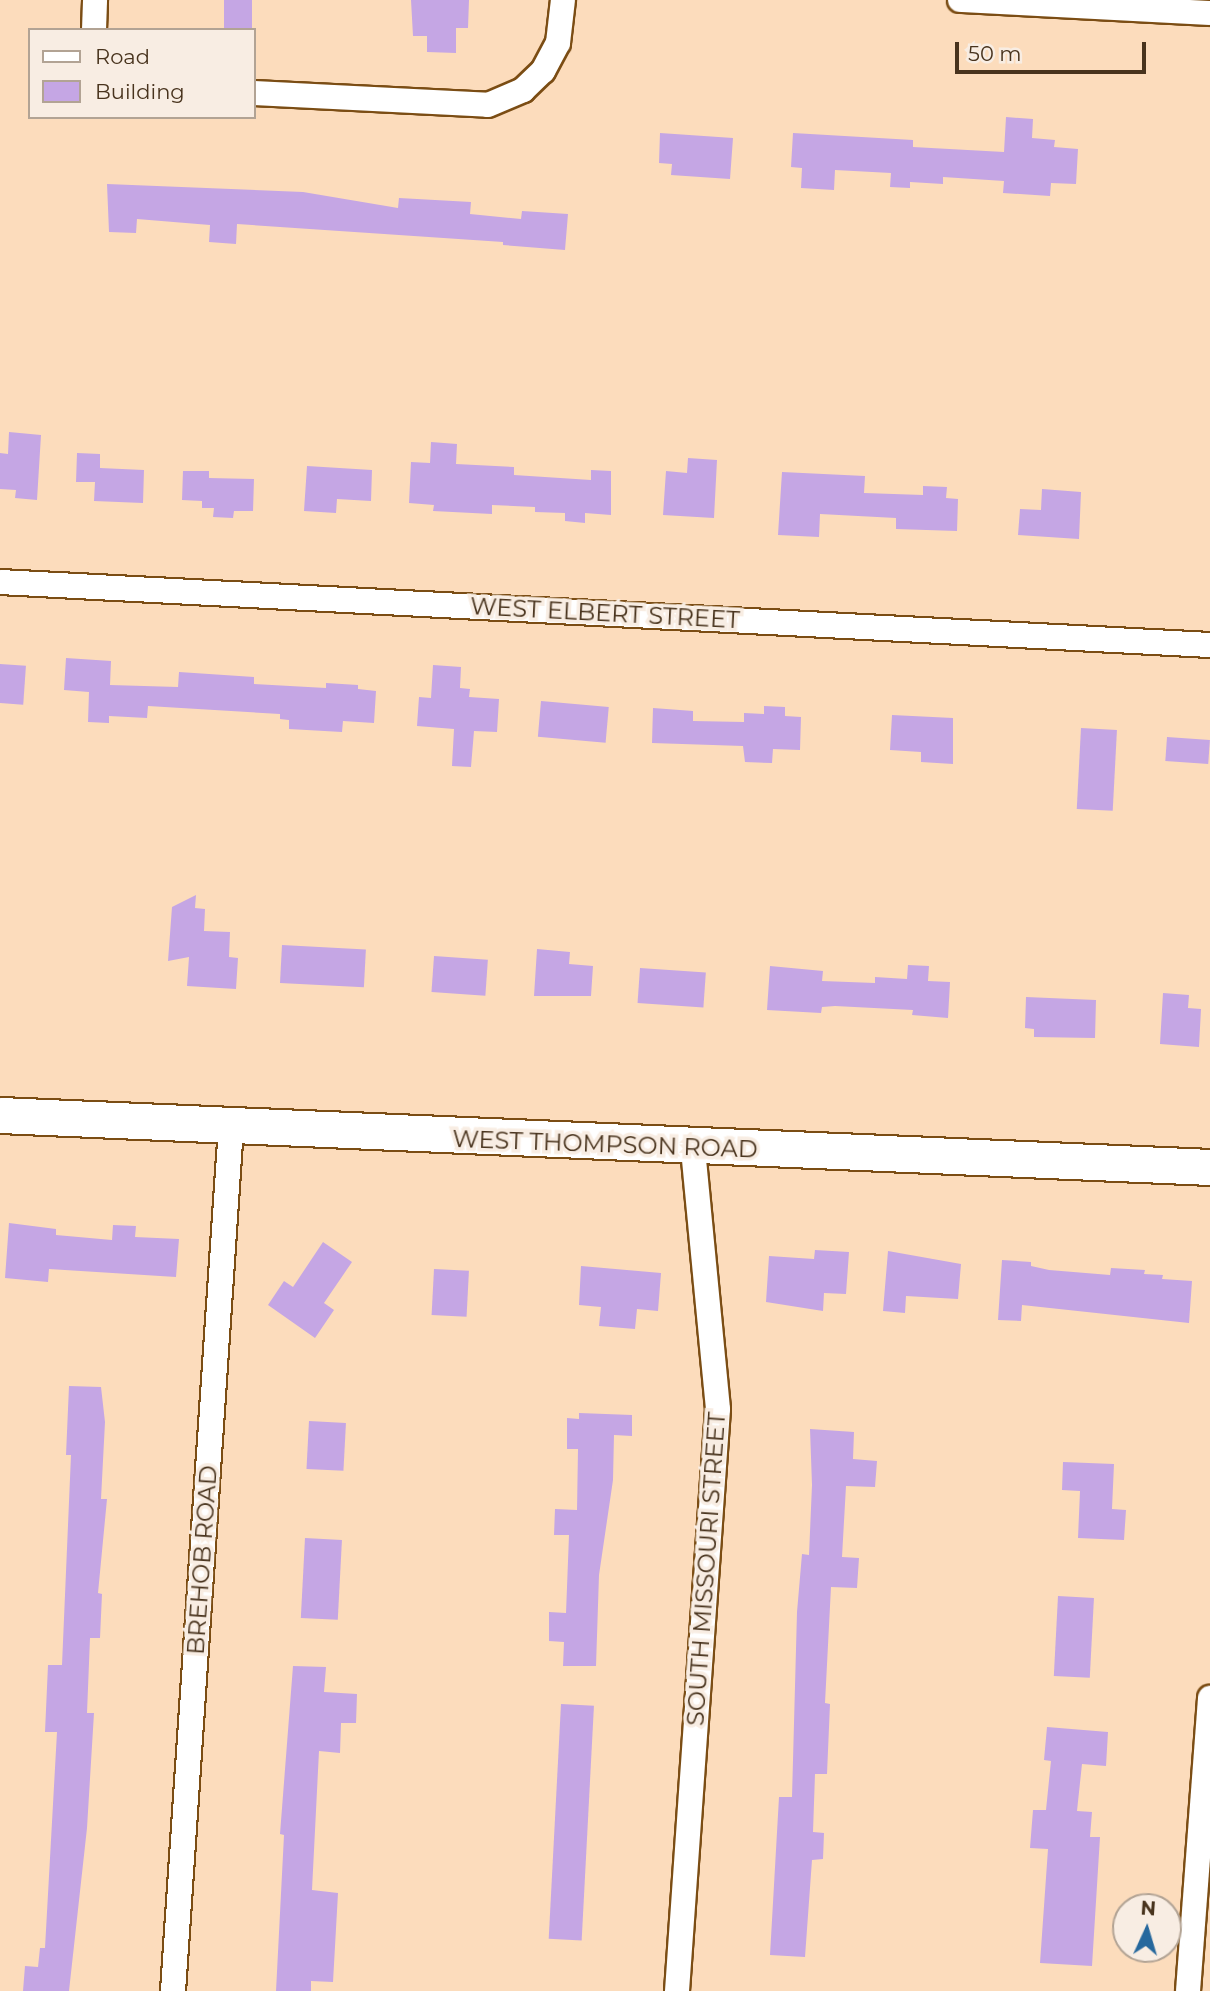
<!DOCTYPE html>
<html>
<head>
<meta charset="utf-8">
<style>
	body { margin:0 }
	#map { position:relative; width:1210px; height:1991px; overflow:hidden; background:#fcdcbc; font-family:Montserrat,sans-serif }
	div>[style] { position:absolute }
	.building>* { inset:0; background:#c5a6e4; transform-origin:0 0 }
	.roads { filter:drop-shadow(2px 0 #7b4d14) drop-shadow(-2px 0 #7b4d14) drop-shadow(0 2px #7b4d14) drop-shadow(0 -2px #7b4d14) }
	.street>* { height:24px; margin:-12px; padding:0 12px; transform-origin:12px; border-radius:12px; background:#fff }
	.secondary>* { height:35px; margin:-17.5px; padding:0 17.5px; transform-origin:17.5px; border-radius:17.5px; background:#fff }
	span { translate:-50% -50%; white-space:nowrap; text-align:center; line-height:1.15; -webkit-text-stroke:7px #f8ede3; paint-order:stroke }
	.street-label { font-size:24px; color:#48331d }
	.legend { position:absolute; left:28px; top:28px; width:228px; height:91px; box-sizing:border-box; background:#f8ede3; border:2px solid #b2a394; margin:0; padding:9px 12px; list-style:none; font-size:21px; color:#48331d }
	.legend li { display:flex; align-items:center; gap:14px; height:35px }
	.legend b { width:35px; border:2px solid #b2a394 }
	.north { position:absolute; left:1112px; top:1893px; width:70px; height:70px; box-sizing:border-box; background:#f8ede3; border:2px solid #b2a394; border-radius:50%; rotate:4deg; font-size:19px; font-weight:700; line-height:28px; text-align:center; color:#48331d }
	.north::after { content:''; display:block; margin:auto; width:24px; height:32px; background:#26689d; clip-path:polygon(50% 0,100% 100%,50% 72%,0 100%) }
	.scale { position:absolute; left:955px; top:42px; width:191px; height:32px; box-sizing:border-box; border:4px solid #48331d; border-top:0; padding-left:9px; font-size:21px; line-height:24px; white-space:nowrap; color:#48331d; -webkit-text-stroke:5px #f8ede3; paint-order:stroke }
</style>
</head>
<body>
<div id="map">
	<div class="building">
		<i style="left:224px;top:0;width:28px;height:30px"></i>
		<i style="clip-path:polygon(411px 0,469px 0,468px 28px,456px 28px,456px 53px,427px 52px,427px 36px,413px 36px)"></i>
		<i style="clip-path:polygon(1006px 117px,1033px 119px,1032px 138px,1055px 140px,1054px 147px,1078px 149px,1076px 184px,1051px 183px,1050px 196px,1003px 193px,1004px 181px,943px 177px,943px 184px,910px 182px,910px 188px,890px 187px,891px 173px,835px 170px,834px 190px,801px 188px,802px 168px,791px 167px,793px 133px,913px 140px,913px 147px,1004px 152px)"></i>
		<i style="clip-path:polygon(660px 133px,733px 138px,730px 179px,671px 175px,672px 164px,659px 163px)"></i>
		<i style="clip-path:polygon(107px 184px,303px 192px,398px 208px,399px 198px,471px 202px,470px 214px,521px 219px,522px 211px,568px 214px,565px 250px,503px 245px,503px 242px,237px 224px,236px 244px,209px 242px,210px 225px,137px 219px,136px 233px,109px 232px)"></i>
		<i style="clip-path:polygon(9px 432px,41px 435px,37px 500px,15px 498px,16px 490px,0 489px,0 453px,8px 454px)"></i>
		<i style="clip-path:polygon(431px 442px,457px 444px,456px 464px,514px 467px,514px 475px,591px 480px,591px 470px,611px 471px,611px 515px,585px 513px,585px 523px,565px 521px,565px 513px,535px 512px,535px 507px,492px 505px,492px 514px,433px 511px,434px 505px,409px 503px,411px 462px,430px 463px)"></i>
		<i style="clip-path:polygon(77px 453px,100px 454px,100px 468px,144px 470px,143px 503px,94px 501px,95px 482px,76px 482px)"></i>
		<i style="clip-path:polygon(688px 458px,717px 460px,714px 518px,663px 515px,666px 471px,687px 473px)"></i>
		<i style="clip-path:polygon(307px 466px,372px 470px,371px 501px,337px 499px,336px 513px,304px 511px)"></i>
		<i style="clip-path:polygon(183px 471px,209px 471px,209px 478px,254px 479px,253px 511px,234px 511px,233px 518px,213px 517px,214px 508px,202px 508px,202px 501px,182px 500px)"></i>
		<i style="clip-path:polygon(782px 472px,865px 476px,864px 493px,923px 495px,923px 486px,947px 487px,946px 498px,958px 499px,957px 531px,896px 529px,896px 518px,820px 514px,819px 537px,778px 535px)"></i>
		<i style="clip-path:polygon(1042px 489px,1081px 492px,1079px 539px,1018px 535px,1020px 509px,1041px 510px)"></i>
		<i style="clip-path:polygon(66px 658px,111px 661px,110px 685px,178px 687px,179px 672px,254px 677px,254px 684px,326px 688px,326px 683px,358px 685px,358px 689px,376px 691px,374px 723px,343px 721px,342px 732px,289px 729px,289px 720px,280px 719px,280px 714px,148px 706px,147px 718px,109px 716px,109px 723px,88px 722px,89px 692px,64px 690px)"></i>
		<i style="left:0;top:664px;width:26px;height:39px;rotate:4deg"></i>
		<i style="clip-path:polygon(433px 665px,461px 667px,460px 688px,470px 689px,469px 697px,499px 699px,497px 732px,474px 731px,471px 767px,452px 766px,454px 729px,417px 726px,419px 697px,431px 698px)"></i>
		<i style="left:541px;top:701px;width:68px;height:36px;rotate:5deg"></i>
		<i style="clip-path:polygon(764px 706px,785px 707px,785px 716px,801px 717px,800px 750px,773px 749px,772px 763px,745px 762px,743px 746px,652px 743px,653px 708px,693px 711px,693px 721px,744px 722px,744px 713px,764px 714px)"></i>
		<i style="clip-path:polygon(892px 715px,953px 718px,953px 764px,921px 762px,921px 752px,890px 750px)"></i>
		<i style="left:1081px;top:728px;width:36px;height:81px;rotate:3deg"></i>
		<i style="left:1167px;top:737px;width:43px;height:24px;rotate:4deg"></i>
		<i style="clip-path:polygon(196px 895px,195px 908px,205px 909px,204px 931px,230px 932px,229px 957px,238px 958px,236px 989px,187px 986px,189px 957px,168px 961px,172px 907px)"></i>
		<i style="left:282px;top:945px;width:84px;height:38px;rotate:3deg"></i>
		<i style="clip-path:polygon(537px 949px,570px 952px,569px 964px,593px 966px,591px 996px,534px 996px)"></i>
		<i style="left:434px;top:956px;width:54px;height:36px;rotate:4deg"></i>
		<i style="clip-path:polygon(908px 965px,929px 966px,928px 981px,950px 982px,948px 1018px,912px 1015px,913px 1010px,835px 1006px,822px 1007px,821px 1013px,767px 1010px,770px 966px,823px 971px,822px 981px,875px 983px,875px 977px,907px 979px)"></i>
		<i style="left:640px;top:968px;width:66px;height:35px;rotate:4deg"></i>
		<i style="clip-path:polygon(1163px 993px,1189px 995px,1188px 1008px,1201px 1009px,1199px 1047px,1160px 1044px)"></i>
		<i style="clip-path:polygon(1026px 997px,1096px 1000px,1095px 1038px,1034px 1037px,1034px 1029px,1025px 1028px)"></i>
		<i style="clip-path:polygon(9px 1223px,56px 1229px,56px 1235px,112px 1240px,113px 1225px,136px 1226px,135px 1237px,179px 1239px,176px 1277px,49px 1269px,48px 1282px,5px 1278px)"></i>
		<i style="clip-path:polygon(323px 1242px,352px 1262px,324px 1303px,334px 1310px,315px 1338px,268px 1305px,284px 1281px,293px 1287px)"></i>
		<i style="clip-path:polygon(815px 1250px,849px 1252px,846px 1294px,824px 1293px,823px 1311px,766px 1302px,769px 1256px,814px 1259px)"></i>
		<i style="clip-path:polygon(888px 1251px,961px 1264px,958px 1299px,906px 1296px,905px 1313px,883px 1311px)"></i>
		<i style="clip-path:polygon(1002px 1260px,1031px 1262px,1031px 1266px,1049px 1270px,1110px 1275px,1111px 1268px,1145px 1270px,1144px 1274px,1163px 1275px,1162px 1279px,1192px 1281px,1189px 1323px,1022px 1305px,1021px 1321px,998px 1320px)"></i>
		<i style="clip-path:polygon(581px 1266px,661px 1273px,658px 1311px,637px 1309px,635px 1329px,599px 1326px,601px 1307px,579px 1305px)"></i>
		<i style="left:434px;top:1269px;width:35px;height:46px;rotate:3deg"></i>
		<i style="clip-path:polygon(69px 1386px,101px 1387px,105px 1422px,101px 1499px,107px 1499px,98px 1593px,102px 1594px,100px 1638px,90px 1638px,87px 1713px,94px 1713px,87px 1828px,69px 1991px,23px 1991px,25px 1966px,38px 1967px,40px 1948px,45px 1948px,57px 1732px,45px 1732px,48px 1665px,62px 1665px,71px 1455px,66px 1455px)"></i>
		<i style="clip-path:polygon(579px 1413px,632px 1415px,632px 1436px,614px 1435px,613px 1480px,599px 1575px,596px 1666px,563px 1666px,564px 1642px,549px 1641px,549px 1612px,566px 1613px,569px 1535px,554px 1535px,555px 1509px,577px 1510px,578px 1449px,567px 1449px,567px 1418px,579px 1419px)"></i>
		<i style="left:309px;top:1421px;width:37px;height:48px;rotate:3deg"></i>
		<i style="clip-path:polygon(810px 1429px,854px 1432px,853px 1459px,877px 1461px,875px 1487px,846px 1486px,842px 1557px,859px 1558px,857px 1588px,831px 1587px,825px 1703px,830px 1704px,827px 1774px,815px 1774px,813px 1832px,824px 1833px,823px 1859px,812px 1860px,805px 1957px,770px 1955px,779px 1797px,792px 1797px,797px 1612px,802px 1554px,809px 1555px,812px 1485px)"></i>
		<i style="clip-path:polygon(1063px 1462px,1114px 1464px,1112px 1509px,1126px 1510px,1124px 1540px,1078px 1538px,1080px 1491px,1062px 1490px)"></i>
		<i style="left:305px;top:1538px;width:37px;height:80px;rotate:3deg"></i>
		<i style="left:1058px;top:1596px;width:36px;height:80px;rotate:3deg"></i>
		<i style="clip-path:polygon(293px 1666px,326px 1667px,324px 1692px,357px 1694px,356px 1723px,341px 1723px,340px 1753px,319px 1751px,312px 1890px,338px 1893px,333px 1982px,311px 1981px,311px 1991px,276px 1991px,284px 1835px,280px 1834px)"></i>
		<i style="left:561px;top:1704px;width:33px;height:235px;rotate:3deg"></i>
		<i style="clip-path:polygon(1047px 1727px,1108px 1732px,1106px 1766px,1082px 1764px,1077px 1811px,1092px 1812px,1090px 1837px,1100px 1837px,1092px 1966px,1040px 1963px,1048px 1849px,1030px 1848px,1033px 1810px,1046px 1810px,1051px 1761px,1044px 1760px)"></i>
	</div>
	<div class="roads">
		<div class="street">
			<i style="left:960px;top:0;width:250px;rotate:3deg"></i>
			<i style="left:94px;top:30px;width:30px;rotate:-88deg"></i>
			<i style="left:254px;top:93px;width:234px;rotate:2.9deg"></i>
			<i style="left:488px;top:105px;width:38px;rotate:-23deg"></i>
			<i style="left:523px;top:90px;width:28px;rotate:-44deg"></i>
			<i style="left:543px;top:71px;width:32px;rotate:-62deg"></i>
			<i style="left:558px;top:43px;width:43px;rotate:-83.4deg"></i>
			<i style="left:0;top:582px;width:1212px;rotate:2.98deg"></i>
			<i style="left:173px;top:1991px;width:865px;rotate:-86.16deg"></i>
			<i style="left:677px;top:1991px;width:583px;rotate:-85.97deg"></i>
			<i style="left:718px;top:1409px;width:263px;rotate:-95.5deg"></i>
			<i style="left:1188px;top:1991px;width:294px;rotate:-85.7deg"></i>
		</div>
		<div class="secondary">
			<i style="left:0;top:1115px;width:1211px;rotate:2.46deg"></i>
		</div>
	</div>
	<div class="street-label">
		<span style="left:605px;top:613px;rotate:3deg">WEST ELBERT STREET</span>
		<span style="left:605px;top:1144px;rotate:2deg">WEST THOMPSON ROAD</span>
		<span style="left:202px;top:1560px;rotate:-86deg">BREHOB ROAD</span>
		<span style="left:706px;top:1569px;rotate:-86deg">SOUTH MISSOURI STREET</span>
	</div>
	<ul class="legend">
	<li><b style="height:9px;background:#fff"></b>Road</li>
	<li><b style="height:19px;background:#c5a6e4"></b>Building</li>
	</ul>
	<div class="north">N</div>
	<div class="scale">50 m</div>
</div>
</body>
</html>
